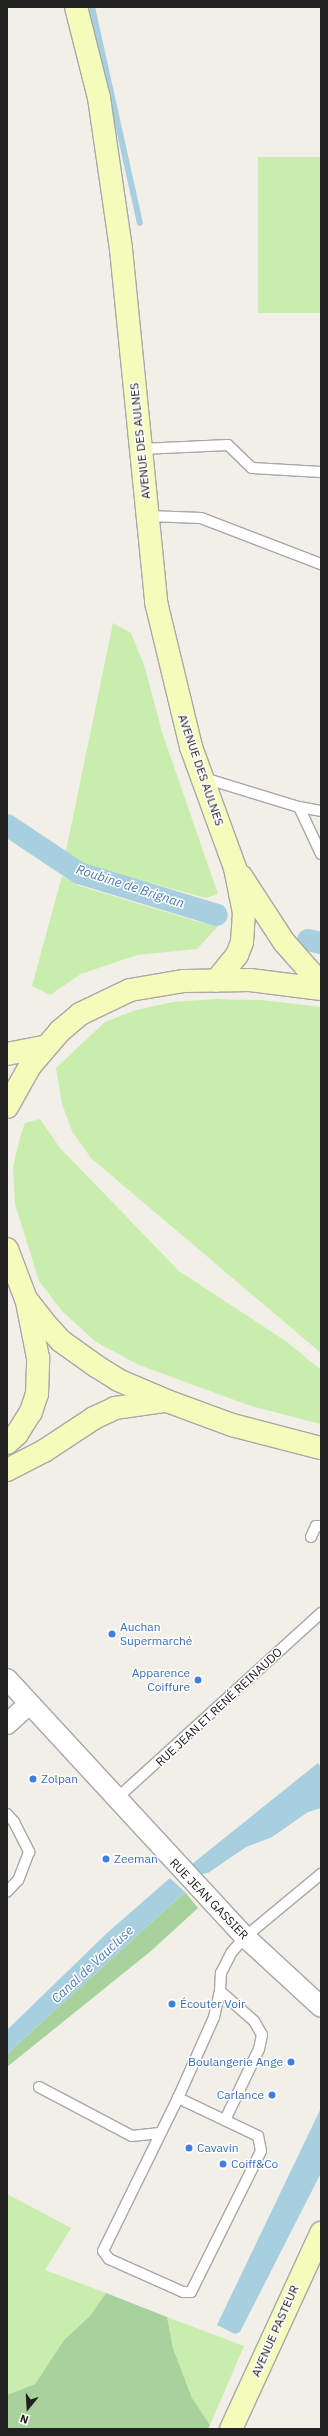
<!DOCTYPE html>
<html>
<head>
<meta charset="utf-8">
<style>
	body { margin:0 }
	#map { position:relative; width:328px; height:2436px; overflow:hidden; background:#f2efe8; font-family:"IBM Plex Sans",sans-serif }
	div>[style] { position:absolute }
	.grass>* { inset:0; background:#c8edad; transform-origin:0 0 }
	.forest>* { inset:0; background:#a8d29b }
	.water>* { inset:0; background:#a7cfe0 }
	.stream>* { height:6px; margin:-3px; padding:0 3px; transform-origin:3px; border-radius:3px; background:#a7cfe0 }
	.canal>* { height:22px; margin:-11px; padding:0 11px; transform-origin:11px; border-radius:11px; background:#a7cfe0 }
	.roads { filter:drop-shadow(1px 0 #a8a8a8) drop-shadow(-1px 0 #a8a8a8) drop-shadow(0 1px #a8a8a8) drop-shadow(0 -1px #a8a8a8) }
	.lane>* { height:10px; margin:-5px; padding:0 5px; transform-origin:5px; border-radius:5px; background:#fff }
	.street>* { height:20px; margin:-10px; padding:0 10px; transform-origin:10px; border-radius:10px; background:#fff }
	.secondary>* { height:22px; margin:-11px; padding:0 11px; transform-origin:11px; border-radius:11px; background:#f4fcbc }
	.dots>* { width:11px; height:11px; translate:-50% -50%; box-sizing:border-box; border:2px solid #fff; border-radius:50% }
	span { translate:-50% -50%; white-space:nowrap; text-align:center; line-height:1.15; -webkit-text-stroke:3px #fff; paint-order:stroke }
	.street-label { font-size:12px; color:#212121 }
	.shop-label { font-size:12px; color:#366cbe }
	.left { translate:0 -50%; text-align:left }
	.right { translate:-100% -50%; text-align:right }
	.water-label { font-size:13px; color:#4978b5; font-style:italic }
	.frame { position:absolute; inset:0; border:8px solid #212121; pointer-events:none }
	.north { position:absolute; left:8px; top:2388px; width:40px; height:40px; -webkit-text-stroke:3px #fff; paint-order:stroke; rotate:198deg; font-size:11px; font-weight:700; line-height:16px; text-align:center; color:#212121 }
	.north::after { content:''; display:block; margin:auto; width:14px; height:18px; background:#212121; clip-path:polygon(50% 0,100% 100%,50% 72%,0 100%) }
</style>
</head>
<body>
<div id="map">
	<div class="grass">
		<i style="left:258px;top:157px;width:63px;height:156px"></i>
		<i style="clip-path:polygon(113px 623px,131px 633px,145px 668px,162px 732px,218px 894px,206px 898px,81px 864px,66px 851px)"></i>
		<i style="clip-path:polygon(62px 876px,77px 885px,199px 922px,220px 924px,197px 949px,137px 955px,81px 974px,50px 995px,32px 986px)"></i>
		<i style="clip-path:polygon(217px 999px,261px 1000px,321px 1007px,321px 1353px,91px 1158px,72px 1131px,62px 1104px,56px 1068px,105px 1022px,136px 1010px,173px 1002px)"></i>
		<i style="clip-path:polygon(40px 1119px,60px 1148px,179px 1271px,287px 1342px,321px 1370px,321px 1424px,251px 1406px,139px 1365px,96px 1342px,62px 1311px,39px 1281px,15px 1204px,13px 1167px,21px 1134px,25px 1123px)"></i>
		<i style="clip-path:polygon(7px 2194px,71px 2228px,45px 2270px,106px 2293px,90px 2316px,64px 2340px,35px 2384px,7px 2395px)"></i>
		<i style="clip-path:polygon(167px 2317px,244px 2346px,210px 2425px,192px 2398px,173px 2348px)"></i>
	</div>
	<div class="forest">
		<i style="clip-path:polygon(185px 1892px,198px 1908px,151px 1951px,7px 2067px,7px 2054px)"></i>
		<i style="clip-path:polygon(106px 2293px,167px 2317px,173px 2348px,192px 2398px,210px 2425px,208px 2429px,7px 2429px,7px 2395px,35px 2384px,64px 2340px,90px 2316px)"></i>
	</div>
	<div class="water">
		<i style="clip-path:polygon(318px 1763px,321px 1767px,321px 1808px,308px 1812px,272px 1837px,246px 1847px,208px 1873px,202px 1874px,192px 1864px)"></i>
		<i style="clip-path:polygon(170px 1878px,185px 1892px,7px 2054px,7px 2030px,107px 1933px)"></i>
		<i style="clip-path:polygon(321px 2108px,321px 2173px,240px 2332px,235px 2334px,217px 2325px)"></i>
	</div>
	<div class="stream">
		<i style="left:92px;top:7px;width:221px;rotate:77.5deg"></i>
	</div>
	<div class="canal">
		<i style="left:7px;top:825px;width:87px;rotate:33.7deg"></i>
		<i style="left:79px;top:873px;width:144px;rotate:16.9deg"></i>
		<i style="left:308px;top:940px;width:13px;rotate:13deg"></i>
	</div>
	<div class="roads">
		<div class="lane">
			<i style="left:141px;top:449px;width:87px;rotate:-2.6deg"></i>
			<i style="left:228px;top:445px;width:33px;rotate:44deg"></i>
			<i style="left:252px;top:468px;width:69px;rotate:3.3deg"></i>
			<i style="left:148px;top:516px;width:53px;rotate:2.2deg"></i>
			<i style="left:201px;top:518px;width:129px;rotate:21deg"></i>
			<i style="left:204px;top:778px;width:99px;rotate:17deg"></i>
			<i style="left:299px;top:807px;width:52px;rotate:64.9deg"></i>
			<i style="left:299px;top:807px;width:22px;rotate:10deg"></i>
			<i style="left:311px;top:1537px;width:12px;rotate:-66deg"></i>
			<i style="left:316px;top:1526px;width:5px"></i>
			<i style="left:116px;top:1799px;width:277px;rotate:-42.2deg"></i>
			<i style="left:7px;top:1814px;width:11px;rotate:49deg"></i>
			<i style="left:14px;top:1822px;width:34px;rotate:63deg"></i>
			<i style="left:29px;top:1852px;width:30px;rotate:111deg"></i>
			<i style="left:18px;top:1880px;width:16px;rotate:133deg"></i>
			<i style="left:220px;top:1991px;width:45px;rotate:41.4deg"></i>
			<i style="left:254px;top:2021px;width:16px;rotate:60deg"></i>
			<i style="left:262px;top:2035px;width:14px;rotate:102deg"></i>
			<i style="left:259px;top:2049px;width:79px;rotate:115.6deg"></i>
			<i style="left:39px;top:2087px;width:105px;rotate:27.8deg"></i>
			<i style="left:132px;top:2136px;width:28px;rotate:-6deg"></i>
			<i style="left:178px;top:2098px;width:170px;rotate:116.1deg"></i>
			<i style="left:103px;top:2251px;width:10px;rotate:53deg"></i>
			<i style="left:109px;top:2259px;width:81px;rotate:24deg"></i>
			<i style="left:183px;top:2292px;width:8px"></i>
			<i style="left:191px;top:2292px;width:157px;rotate:-63.6deg"></i>
			<i style="left:261px;top:2151px;width:15px;rotate:-101deg"></i>
			<i style="left:258px;top:2136px;width:89px;rotate:-154.6deg"></i>
			<i style="left:178px;top:2098px;width:89px;rotate:-66deg"></i>
			<i style="left:214px;top:2017px;width:27px;rotate:-77deg"></i>
			<i style="left:220px;top:1991px;width:18px;rotate:-87deg"></i>
			<i style="left:221px;top:1973px;width:22px;rotate:-63deg"></i>
			<i style="left:231px;top:1953px;width:21px;rotate:-49deg"></i>
			<i style="left:245px;top:1937px;width:99px;rotate:-39.7deg"></i>
		</div>
		<div class="street">
			<i style="left:7px;top:1679px;width:351px;rotate:47.3deg"></i>
			<i style="left:245px;top:1937px;width:103px;rotate:42.6deg"></i>
			<i style="left:7px;top:1724px;width:30px;rotate:-42deg"></i>
		</div>
		<div class="secondary">
			<i style="left:76px;top:7px;width:94px;rotate:75.8deg"></i>
			<i style="left:99px;top:98px;width:153px;rotate:81.7deg"></i>
			<i style="left:121px;top:249px;width:355px;rotate:84.3deg"></i>
			<i style="left:156px;top:602px;width:149px;rotate:76.4deg"></i>
			<i style="left:191px;top:747px;width:129px;rotate:70deg"></i>
			<i style="left:235px;top:868px;width:46px;rotate:78.7deg"></i>
			<i style="left:244px;top:913px;width:29px;rotate:94deg"></i>
			<i style="left:242px;top:942px;width:14px;rotate:111deg"></i>
			<i style="left:237px;top:955px;width:33px;rotate:129deg"></i>
			<i style="left:241px;top:876px;width:79px;rotate:56.9deg"></i>
			<i style="left:284px;top:942px;width:56px;rotate:48.6deg"></i>
			<i style="left:7px;top:1054px;width:38px;rotate:-11deg"></i>
			<i style="left:7px;top:1107px;width:47px;rotate:-60.7deg"></i>
			<i style="left:30px;top:1066px;width:46px;rotate:-49.4deg"></i>
			<i style="left:60px;top:1031px;width:26px;rotate:-40deg"></i>
			<i style="left:80px;top:1014px;width:55px;rotate:-25.6deg"></i>
			<i style="left:130px;top:990px;width:55px;rotate:-9.5deg"></i>
			<i style="left:184px;top:981px;width:66px;rotate:-0.9deg"></i>
			<i style="left:250px;top:980px;width:72px;rotate:7.2deg"></i>
			<i style="left:7px;top:1249px;width:53px;rotate:69.2deg"></i>
			<i style="left:26px;top:1299px;width:28px;rotate:52deg"></i>
			<i style="left:43px;top:1321px;width:27px;rotate:48deg"></i>
			<i style="left:61px;top:1341px;width:43px;rotate:35.5deg"></i>
			<i style="left:96px;top:1366px;width:26px;rotate:32deg"></i>
			<i style="left:118px;top:1380px;width:53px;rotate:23.2deg"></i>
			<i style="left:167px;top:1401px;width:69px;rotate:20.3deg"></i>
			<i style="left:232px;top:1425px;width:92px;rotate:14.5deg"></i>
			<i style="left:7px;top:1443px;width:13px;rotate:-42deg"></i>
			<i style="left:17px;top:1434px;width:26px;rotate:-58deg"></i>
			<i style="left:31px;top:1412px;width:19px;rotate:-72deg"></i>
			<i style="left:37px;top:1394px;width:36px;rotate:-88deg"></i>
			<i style="left:38px;top:1358px;width:57px;rotate:-101.1deg"></i>
			<i style="left:7px;top:1470px;width:42px;rotate:-27.2deg"></i>
			<i style="left:44px;top:1451px;width:60px;rotate:-33.4deg"></i>
			<i style="left:94px;top:1418px;width:23px;rotate:-25deg"></i>
			<i style="left:115px;top:1408px;width:49px;rotate:-8.1deg"></i>
			<i style="left:231px;top:2429px;width:216px;rotate:-65.3deg"></i>
		</div>
	</div>
	<div class="dots">
		<i style="left:112px;top:1634px;background:#3f7fe0"></i>
		<i style="left:198px;top:1680px;background:#3f7fe0"></i>
		<i style="left:33px;top:1779px;background:#3f7fe0"></i>
		<i style="left:106px;top:1859px;background:#3f7fe0"></i>
		<i style="left:172px;top:2004px;background:#3f7fe0"></i>
		<i style="left:291px;top:2062px;background:#3f7fe0"></i>
		<i style="left:272px;top:2095px;background:#3f7fe0"></i>
		<i style="left:189px;top:2148px;background:#3f7fe0"></i>
		<i style="left:223px;top:2164px;background:#3f7fe0"></i>
	</div>
	<div class="street-label">
		<span style="left:140px;top:441px;rotate:-96deg">AVENUE DES AULNES</span>
		<span style="left:201px;top:770px;rotate:71deg">AVENUE DES AULNES</span>
		<span style="left:219px;top:1707px;rotate:-43deg">RUE JEAN ET RENÉ REINAUDO</span>
		<span style="left:209px;top:1899px;rotate:46deg">RUE JEAN GASSIER</span>
		<span style="left:275px;top:2331px;rotate:-66deg">AVENUE PASTEUR</span>
	</div>
	<div class="shop-label">
		<span class="left" style="left:120px;top:1634px">Auchan<br>Supermarché</span>
		<span class="right" style="left:190px;top:1680px">Apparence<br>Coiffure</span>
		<span class="left" style="left:41px;top:1779px">Zolpan</span>
		<span class="left" style="left:114px;top:1859px">Zeeman</span>
		<span class="left" style="left:180px;top:2004px">Écouter Voir</span>
		<span class="right" style="left:283px;top:2062px">Boulangerie Ange</span>
		<span class="right" style="left:264px;top:2095px">Carlance</span>
		<span class="left" style="left:197px;top:2148px">Cavavin</span>
		<span class="left" style="left:231px;top:2164px">Coiff&amp;Co</span>
	</div>
	<div class="water-label">
		<span style="left:130px;top:887px;rotate:18deg">Roubine de Brignan</span>
		<span style="left:93px;top:1965px;rotate:-43deg">Canal de Vaucluse</span>
	</div>
	<div class="frame"></div>
	<div class="north">N</div>
</div>
</body>
</html>
